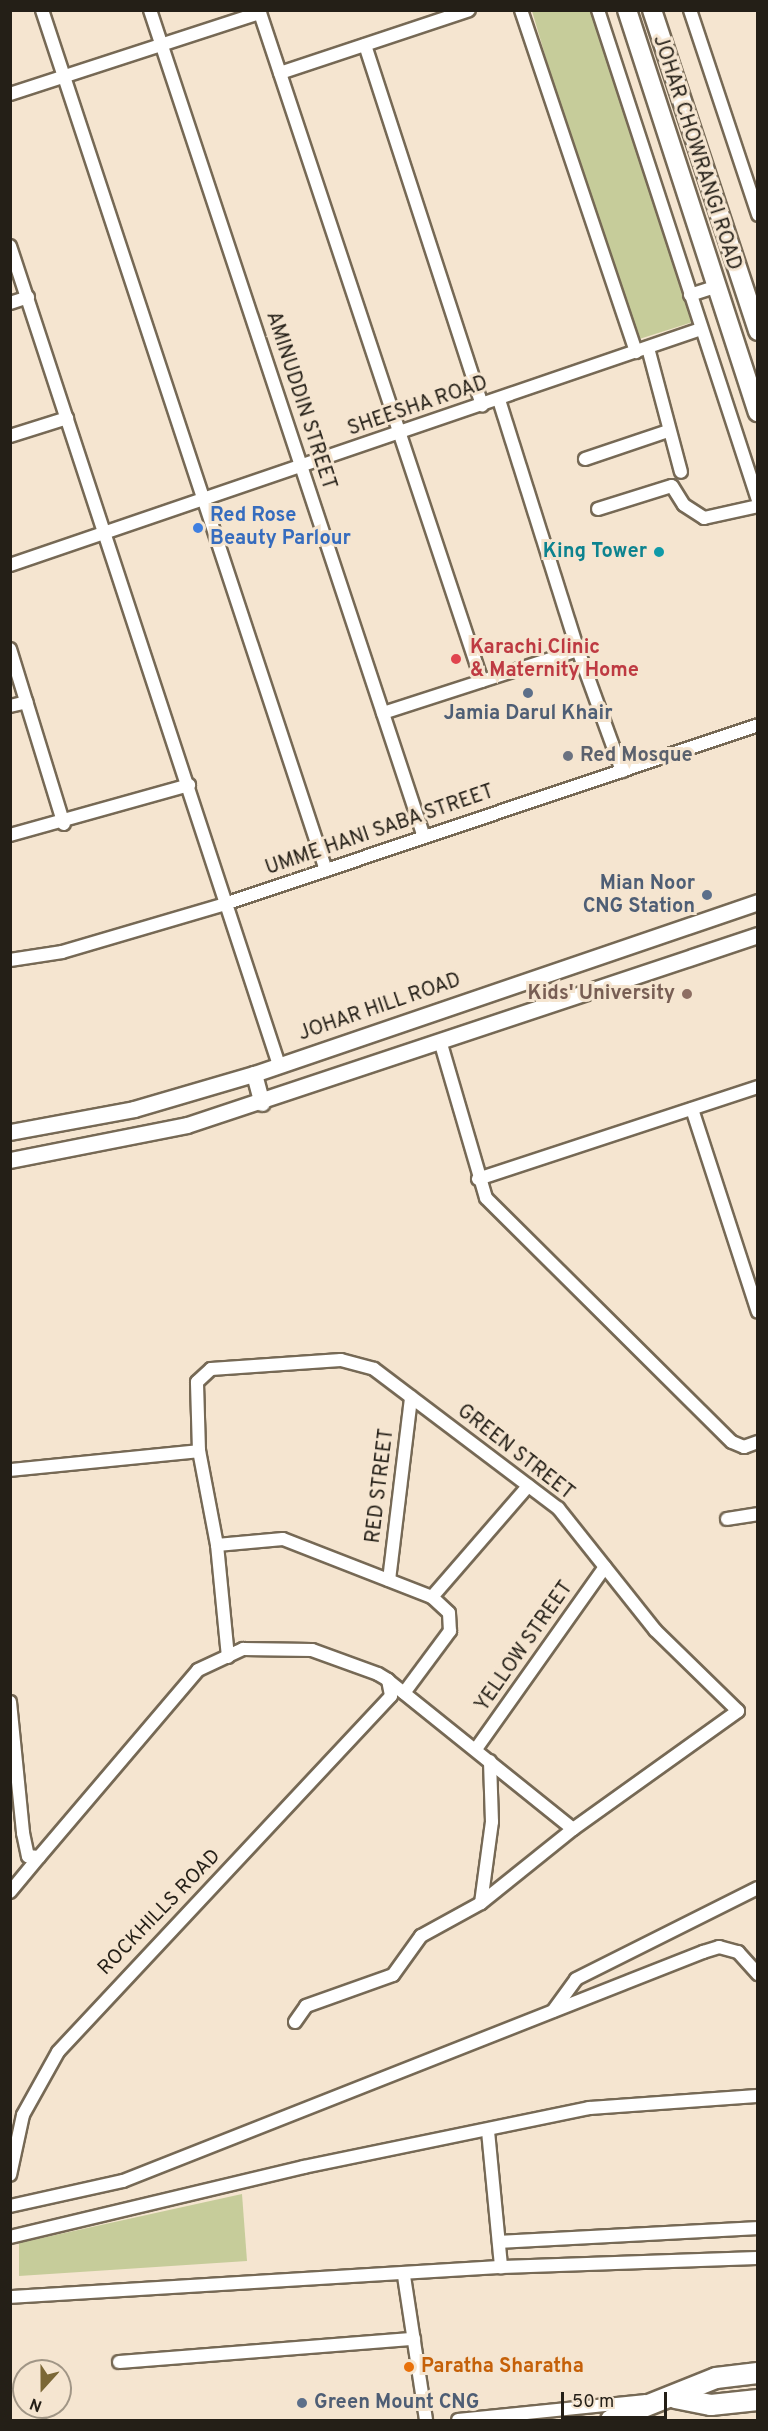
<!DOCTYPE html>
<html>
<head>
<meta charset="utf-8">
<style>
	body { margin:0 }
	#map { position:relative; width:768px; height:2431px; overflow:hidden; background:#f5e5d0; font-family:Overpass,sans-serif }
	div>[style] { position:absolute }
	.green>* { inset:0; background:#c6cc9a }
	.roads { filter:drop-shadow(2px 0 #766955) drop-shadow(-2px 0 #766955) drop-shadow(0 2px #766955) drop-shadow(0 -2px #766955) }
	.minor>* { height:12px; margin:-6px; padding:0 6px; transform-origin:6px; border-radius:6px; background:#fff }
	.tertiary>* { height:15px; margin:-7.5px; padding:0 7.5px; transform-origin:7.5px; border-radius:7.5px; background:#fff }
	.secondary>* { height:18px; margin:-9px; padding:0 9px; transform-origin:9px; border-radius:9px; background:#fff }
	.primary>* { height:20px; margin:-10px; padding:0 10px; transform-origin:10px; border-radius:10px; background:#fff }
	.dots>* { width:16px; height:16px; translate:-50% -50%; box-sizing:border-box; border:3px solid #f5e5d0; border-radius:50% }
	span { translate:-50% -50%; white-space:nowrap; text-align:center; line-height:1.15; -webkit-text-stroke:6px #f5e5d0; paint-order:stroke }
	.street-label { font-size:20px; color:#241f17 }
	.shop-label { font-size:20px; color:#366cbe; font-weight:700 }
	.left { translate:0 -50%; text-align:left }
	.culture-label { font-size:20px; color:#0d838f; font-weight:700 }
	.right { translate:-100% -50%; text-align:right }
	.health-label { font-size:20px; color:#be3a42; font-weight:700 }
	.service-label { font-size:20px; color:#4e5e75; font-weight:700 }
	.worship-label { font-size:20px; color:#5b616d; font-weight:700 }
	.education-label { font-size:20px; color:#785e54; font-weight:700 }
	.food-label { font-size:20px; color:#c56008; font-weight:700 }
	.frame { position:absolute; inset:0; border:12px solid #241f17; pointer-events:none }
	.north { position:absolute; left:12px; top:2359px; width:60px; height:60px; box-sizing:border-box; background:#f5e5d0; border:2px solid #a19686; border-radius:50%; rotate:201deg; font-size:16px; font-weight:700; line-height:24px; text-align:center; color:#241f17 }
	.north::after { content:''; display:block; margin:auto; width:21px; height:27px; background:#7b6736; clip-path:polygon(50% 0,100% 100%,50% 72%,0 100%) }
	.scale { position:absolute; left:561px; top:2392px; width:106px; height:27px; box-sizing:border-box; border:3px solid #241f17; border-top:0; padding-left:8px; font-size:18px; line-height:21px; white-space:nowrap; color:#241f17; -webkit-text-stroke:4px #f5e5d0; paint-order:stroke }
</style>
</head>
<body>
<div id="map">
	<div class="green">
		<i style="clip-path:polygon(532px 11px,595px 11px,696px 321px,630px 342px)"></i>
		<i style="clip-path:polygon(242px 2194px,247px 2261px,19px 2276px,19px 2243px)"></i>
	</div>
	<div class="roads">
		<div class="minor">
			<i style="left:42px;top:10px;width:906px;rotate:71.73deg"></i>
			<i style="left:150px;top:10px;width:871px;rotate:71.67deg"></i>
			<i style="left:259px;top:10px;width:707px;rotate:71.62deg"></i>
			<i style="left:521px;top:10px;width:361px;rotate:71.4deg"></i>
			<i style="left:598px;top:10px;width:515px;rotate:71.92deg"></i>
			<i style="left:690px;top:10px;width:216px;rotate:71.6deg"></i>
			<i style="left:365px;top:45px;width:379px;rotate:72deg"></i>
			<i style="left:280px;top:73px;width:199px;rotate:-18.4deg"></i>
			<i style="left:10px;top:94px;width:263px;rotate:-18deg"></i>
			<i style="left:10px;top:246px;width:862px;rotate:71.82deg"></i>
			<i style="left:690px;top:295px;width:26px;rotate:-18deg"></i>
			<i style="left:10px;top:303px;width:19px;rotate:-18deg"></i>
			<i style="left:648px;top:348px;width:128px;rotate:75.1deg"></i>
			<i style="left:499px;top:400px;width:262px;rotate:72.5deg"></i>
			<i style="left:10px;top:436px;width:60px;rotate:-17.5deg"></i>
			<i style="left:585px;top:459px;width:88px;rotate:-18.6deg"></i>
			<i style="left:598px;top:509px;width:77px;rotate:-17.3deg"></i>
			<i style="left:672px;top:486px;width:22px;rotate:58deg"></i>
			<i style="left:684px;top:505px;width:24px;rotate:33deg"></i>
			<i style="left:704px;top:518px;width:55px;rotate:-12.5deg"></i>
			<i style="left:10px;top:565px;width:730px;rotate:-18.86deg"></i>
			<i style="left:10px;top:649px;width:183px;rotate:72.9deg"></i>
			<i style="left:10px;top:706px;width:17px;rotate:-13deg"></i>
			<i style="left:383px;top:713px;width:205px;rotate:-17.9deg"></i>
			<i style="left:578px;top:650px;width:129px;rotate:70deg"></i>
			<i style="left:10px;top:835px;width:186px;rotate:-15.6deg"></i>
			<i style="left:10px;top:960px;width:53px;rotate:-8.7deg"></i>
			<i style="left:62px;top:952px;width:173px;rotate:-16.4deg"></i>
			<i style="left:228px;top:903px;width:559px;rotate:-18.56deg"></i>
			<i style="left:441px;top:1044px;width:160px;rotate:73.7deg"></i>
			<i style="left:486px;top:1198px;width:346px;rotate:44.8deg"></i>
			<i style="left:732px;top:1442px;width:13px;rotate:23deg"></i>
			<i style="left:744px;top:1447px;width:15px;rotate:-20deg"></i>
			<i style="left:692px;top:1109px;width:213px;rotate:72deg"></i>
			<i style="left:478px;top:1179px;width:295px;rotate:-18.2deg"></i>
			<i style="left:10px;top:1470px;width:190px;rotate:-5.7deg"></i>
			<i style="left:727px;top:1519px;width:31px;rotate:-9deg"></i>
			<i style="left:217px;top:1545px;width:66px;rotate:-5.2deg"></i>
			<i style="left:283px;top:1539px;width:160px;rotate:21.3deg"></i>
			<i style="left:432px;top:1597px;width:23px;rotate:43deg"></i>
			<i style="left:449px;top:1613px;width:18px;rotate:87deg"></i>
			<i style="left:450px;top:1631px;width:77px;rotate:126.6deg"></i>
			<i style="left:389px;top:1580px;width:184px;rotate:-83.1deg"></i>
			<i style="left:432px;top:1597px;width:147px;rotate:-49.1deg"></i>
			<i style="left:228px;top:1657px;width:113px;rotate:-95.6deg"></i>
			<i style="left:217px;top:1545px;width:96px;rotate:-100.8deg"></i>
			<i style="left:199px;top:1451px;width:69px;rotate:-91.7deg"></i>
			<i style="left:197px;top:1382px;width:19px;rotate:-43deg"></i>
			<i style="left:211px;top:1369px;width:130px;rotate:-4deg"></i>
			<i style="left:341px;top:1360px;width:34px;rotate:15deg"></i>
			<i style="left:374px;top:1369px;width:231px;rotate:37.1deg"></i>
			<i style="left:558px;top:1508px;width:156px;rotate:51.5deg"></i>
			<i style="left:655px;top:1630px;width:116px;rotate:44.3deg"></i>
			<i style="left:738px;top:1711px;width:203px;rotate:144.4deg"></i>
			<i style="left:573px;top:1829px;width:238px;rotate:-141.2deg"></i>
			<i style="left:10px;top:1702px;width:132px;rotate:84.3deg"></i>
			<i style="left:23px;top:1833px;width:24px;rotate:78deg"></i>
			<i style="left:28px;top:1856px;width:11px;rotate:5deg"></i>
			<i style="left:39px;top:1857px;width:245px;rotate:-49.6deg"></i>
			<i style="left:198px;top:1670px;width:50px;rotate:-25deg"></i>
			<i style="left:243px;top:1649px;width:69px;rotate:0.8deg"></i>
			<i style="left:312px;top:1650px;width:70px;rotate:20deg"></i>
			<i style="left:378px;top:1674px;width:12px;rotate:31deg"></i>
			<i style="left:388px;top:1680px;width:16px;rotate:79deg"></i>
			<i style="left:391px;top:1696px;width:487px;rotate:133.1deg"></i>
			<i style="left:58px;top:2052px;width:72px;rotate:119.1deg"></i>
			<i style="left:23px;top:2115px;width:61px;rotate:102.2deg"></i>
			<i style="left:476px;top:1749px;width:223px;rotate:-54.7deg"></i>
			<i style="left:10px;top:1892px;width:45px;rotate:-50.4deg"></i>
			<i style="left:481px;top:1903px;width:82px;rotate:-82.3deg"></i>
			<i style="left:492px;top:1822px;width:61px;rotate:-91.9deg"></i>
			<i style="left:553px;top:2011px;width:39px;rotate:-54deg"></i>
			<i style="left:576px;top:1979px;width:203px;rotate:-26.6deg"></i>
			<i style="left:295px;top:2022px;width:19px;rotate:-55deg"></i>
			<i style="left:306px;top:2006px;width:92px;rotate:-19.6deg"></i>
			<i style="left:393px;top:1975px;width:48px;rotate:-54.3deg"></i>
			<i style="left:421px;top:1936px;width:68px;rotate:-28.8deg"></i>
			<i style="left:481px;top:1903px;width:118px;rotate:-38.8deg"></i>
			<i style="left:488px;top:2131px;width:137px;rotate:84.5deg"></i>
			<i style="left:10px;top:2206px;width:116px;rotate:-12.5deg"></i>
			<i style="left:123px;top:2181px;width:624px;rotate:-21.55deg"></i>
			<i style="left:703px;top:1952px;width:17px;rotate:-17deg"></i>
			<i style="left:719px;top:1947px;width:20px;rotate:15deg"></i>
			<i style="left:738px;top:1952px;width:30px;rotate:48deg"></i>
			<i style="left:10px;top:2237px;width:302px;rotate:-13.4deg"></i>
			<i style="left:304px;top:2167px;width:291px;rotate:-11.7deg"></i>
			<i style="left:589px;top:2108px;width:169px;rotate:-4.1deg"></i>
			<i style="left:499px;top:2242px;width:259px;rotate:-3.1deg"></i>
			<i style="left:404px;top:2276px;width:146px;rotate:81.3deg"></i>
			<i style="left:10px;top:2297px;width:492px;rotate:-3.5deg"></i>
			<i style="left:501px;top:2267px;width:257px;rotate:-2deg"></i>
			<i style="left:119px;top:2362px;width:296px;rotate:-4.5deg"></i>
			<i style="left:458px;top:2420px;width:187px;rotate:-5.8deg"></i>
		</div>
		<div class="tertiary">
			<i style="left:254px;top:1074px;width:30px;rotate:75deg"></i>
			<i style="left:10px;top:1132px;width:126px;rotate:-10.5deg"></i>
			<i style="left:134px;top:1109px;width:125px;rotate:-16.3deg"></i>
			<i style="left:254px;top:1074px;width:533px;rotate:-18.84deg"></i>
			<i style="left:10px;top:1160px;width:180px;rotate:-11.2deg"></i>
			<i style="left:187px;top:1125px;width:602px;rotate:-18.4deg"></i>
		</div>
		<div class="secondary">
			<i style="left:627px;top:10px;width:423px;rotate:72deg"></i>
			<i style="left:652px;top:10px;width:338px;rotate:71.7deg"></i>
		</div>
		<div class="primary">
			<i style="left:675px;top:2398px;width:37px;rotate:11deg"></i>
			<i style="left:711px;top:2405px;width:47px;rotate:-6.1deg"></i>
			<i style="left:611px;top:2420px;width:113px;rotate:-21.8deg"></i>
			<i style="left:716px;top:2378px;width:42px;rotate:-6.8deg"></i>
		</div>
	</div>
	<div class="dots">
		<i style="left:198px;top:528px;background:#3f7fe0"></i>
		<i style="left:659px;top:552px;background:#0f9aa8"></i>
		<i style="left:456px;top:659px;background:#e0444e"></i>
		<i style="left:528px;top:693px;background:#5c6f8a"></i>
		<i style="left:568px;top:756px;background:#6b7280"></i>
		<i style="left:707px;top:895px;background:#5c6f8a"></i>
		<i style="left:687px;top:994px;background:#8d6e63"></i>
		<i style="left:409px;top:2367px;background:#e8710a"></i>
		<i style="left:302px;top:2403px;background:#5c6f8a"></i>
	</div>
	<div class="street-label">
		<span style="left:696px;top:153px;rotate:72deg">JOHAR CHOWRANGI ROAD</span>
		<span style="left:300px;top:401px;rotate:72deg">AMINUDDIN STREET</span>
		<span style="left:418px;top:407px;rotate:-19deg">SHEESHA ROAD</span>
		<span style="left:380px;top:831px;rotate:-19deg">UMME HANI SABA STREET</span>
		<span style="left:380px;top:1008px;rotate:-19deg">JOHAR HILL ROAD</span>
		<span style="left:515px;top:1453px;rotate:38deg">GREEN STREET</span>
		<span style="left:381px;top:1486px;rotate:-83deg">RED STREET</span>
		<span style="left:525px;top:1647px;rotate:-55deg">YELLOW STREET</span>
		<span style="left:160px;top:1913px;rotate:-46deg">ROCKHILLS ROAD</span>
	</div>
	<div class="shop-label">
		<span class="left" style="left:210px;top:528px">Red Rose<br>Beauty Parlour</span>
	</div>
	<div class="culture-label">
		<span class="right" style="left:647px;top:552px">King Tower</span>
	</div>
	<div class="health-label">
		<span class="left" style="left:470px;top:660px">Karachi Clinic<br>&amp; Maternity Home</span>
	</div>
	<div class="service-label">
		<span style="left:528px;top:714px">Jamia Darul Khair</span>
		<span class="right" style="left:695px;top:896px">Mian Noor<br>CNG Station</span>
		<span class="left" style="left:314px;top:2403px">Green Mount CNG</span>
	</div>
	<div class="worship-label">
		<span class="left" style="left:580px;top:756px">Red Mosque</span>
	</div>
	<div class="education-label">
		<span class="right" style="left:675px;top:994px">Kids' University</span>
	</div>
	<div class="food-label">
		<span class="left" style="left:421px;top:2367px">Paratha Sharatha</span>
	</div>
	<div class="frame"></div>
	<div class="north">N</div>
	<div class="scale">50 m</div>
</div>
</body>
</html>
